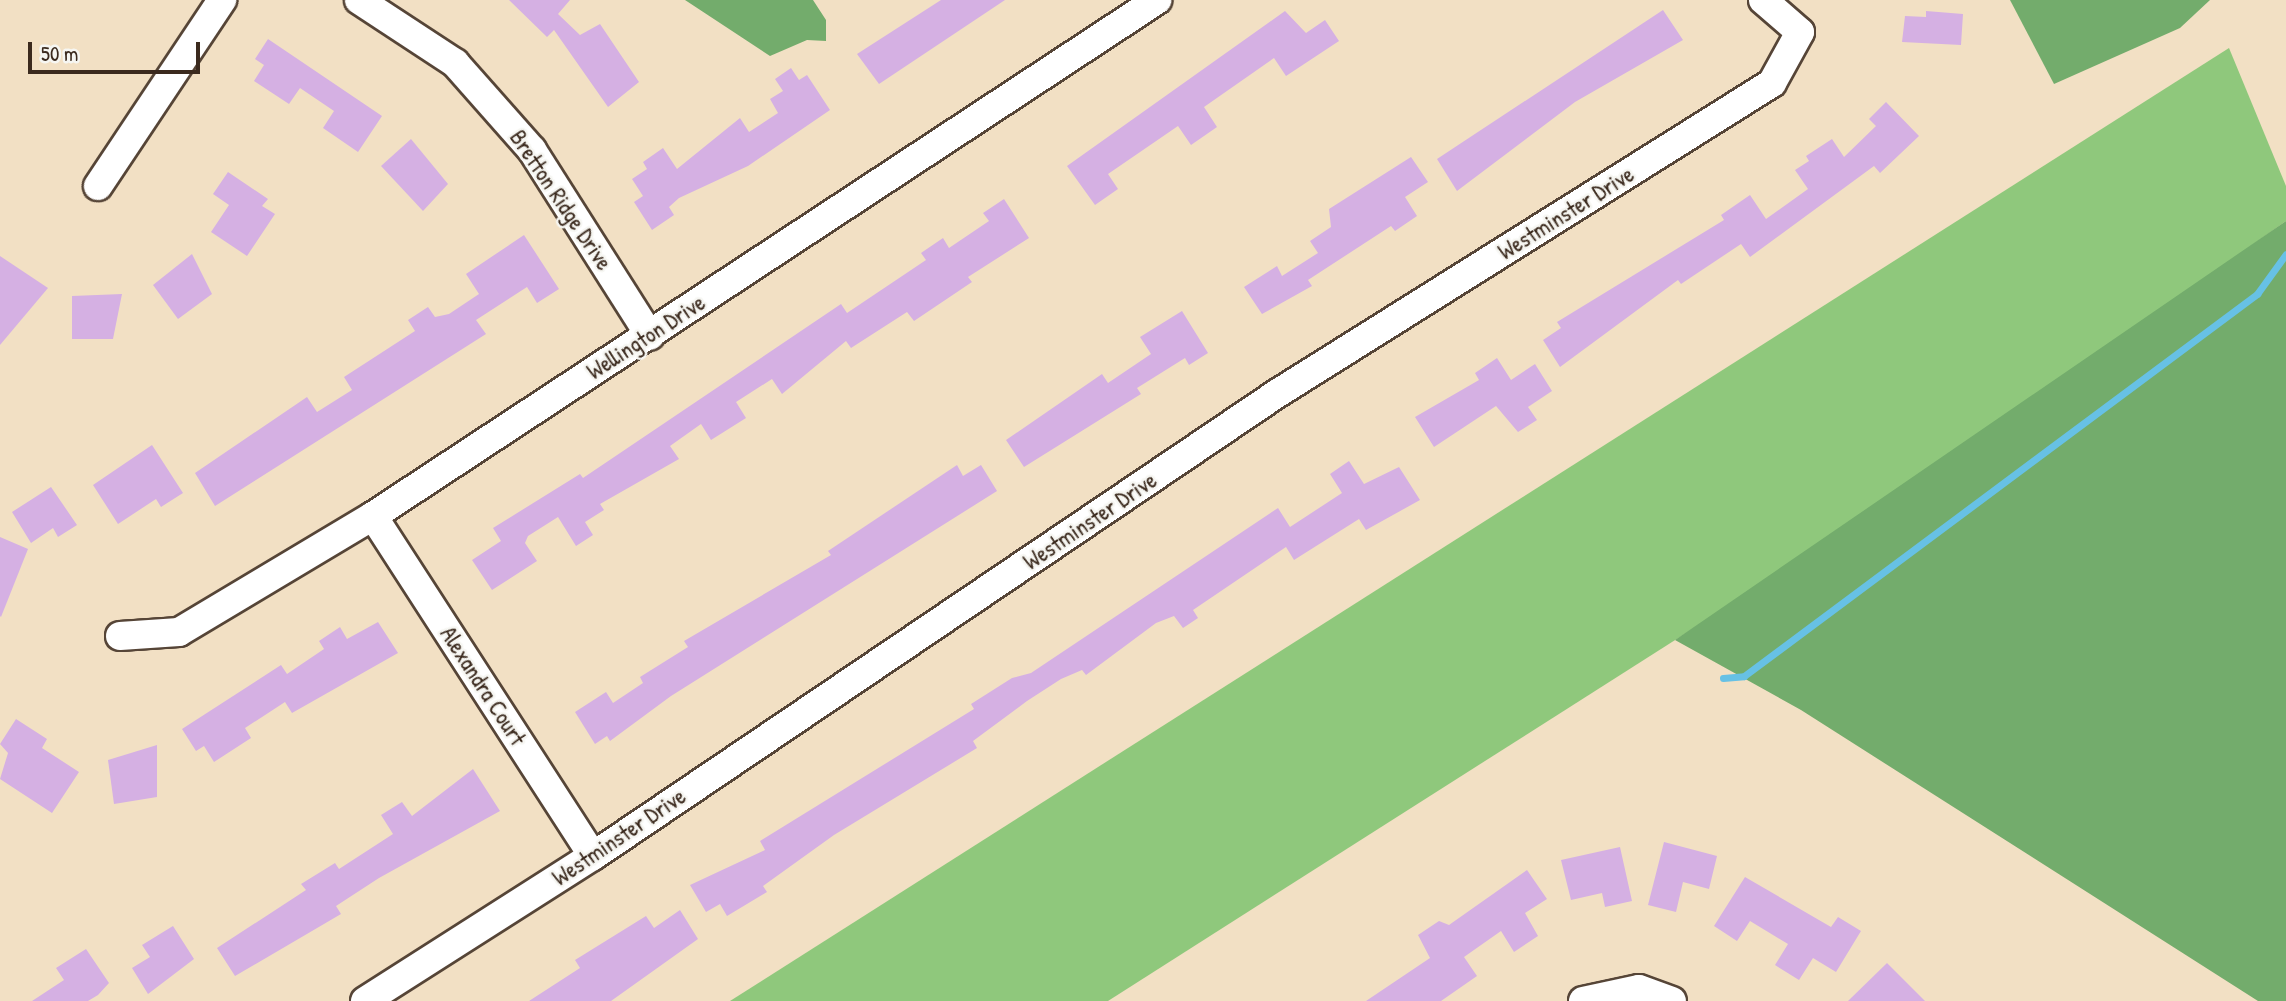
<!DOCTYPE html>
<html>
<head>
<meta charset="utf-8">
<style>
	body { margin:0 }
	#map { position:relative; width:2286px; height:1001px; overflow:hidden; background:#f2e0c4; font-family:"Patrick Hand",sans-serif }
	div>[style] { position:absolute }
	.green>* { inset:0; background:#8fc87c }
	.forest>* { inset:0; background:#73ac6c }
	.stream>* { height:7px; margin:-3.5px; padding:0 3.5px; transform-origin:3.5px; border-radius:3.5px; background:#67c1e5 }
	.building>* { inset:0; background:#d5b0e3 }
	.roads { filter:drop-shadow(2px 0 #564537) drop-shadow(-2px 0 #564537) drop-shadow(0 2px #564537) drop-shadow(0 -2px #564537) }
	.street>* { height:28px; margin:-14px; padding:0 14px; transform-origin:14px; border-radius:14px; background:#fff }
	span { translate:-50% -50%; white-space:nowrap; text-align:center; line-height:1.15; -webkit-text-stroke:5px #f6f6f2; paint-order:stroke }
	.street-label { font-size:23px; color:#3b2a1e }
	.scale { position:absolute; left:28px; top:42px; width:172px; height:32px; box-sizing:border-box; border:4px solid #3b2a1e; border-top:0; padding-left:9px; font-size:21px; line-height:24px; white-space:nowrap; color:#3b2a1e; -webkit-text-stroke:5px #f6f6f2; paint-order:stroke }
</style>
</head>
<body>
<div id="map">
	<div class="green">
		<i style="clip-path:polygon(2229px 48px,2286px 186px,2286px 221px,1862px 521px,1108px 1001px,730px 1001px)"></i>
	</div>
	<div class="forest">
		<i style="clip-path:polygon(685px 0,813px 0,826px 20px,826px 41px,807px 40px,770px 56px)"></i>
		<i style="clip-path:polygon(2010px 0,2210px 0,2180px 28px,2054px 84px)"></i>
		<i style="clip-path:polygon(2286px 221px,2286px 1001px,2258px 1001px,1801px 710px,1675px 640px)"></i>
	</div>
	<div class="stream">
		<i style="left:1723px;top:678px;width:21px;rotate:-5deg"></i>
		<i style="left:1744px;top:676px;width:640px;rotate:-36.67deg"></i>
		<i style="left:2257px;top:294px;width:49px;rotate:-54.1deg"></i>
	</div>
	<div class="building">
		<i style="clip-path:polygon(509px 0,570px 0,558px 14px,580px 35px,600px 24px,639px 82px,608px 107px,554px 30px,547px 37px)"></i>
		<i style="clip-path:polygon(941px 0,1005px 0,879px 84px,857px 54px)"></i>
		<i style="clip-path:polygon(1663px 10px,1683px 40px,1575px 102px,1457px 191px,1437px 159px)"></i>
		<i style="clip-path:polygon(1285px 11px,1306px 33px,1325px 20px,1339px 41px,1286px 76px,1274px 58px,1204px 107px,1217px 127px,1191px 145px,1178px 126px,1108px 174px,1118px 189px,1095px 205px,1067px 166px)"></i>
		<i style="clip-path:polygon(1926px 11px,1963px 14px,1961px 45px,1902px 42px,1905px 16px,1926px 17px)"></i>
		<i style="clip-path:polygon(268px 39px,382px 116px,358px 152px,323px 128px,334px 111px,300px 88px,289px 104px,254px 81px,264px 65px,255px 59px)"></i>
		<i style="clip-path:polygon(791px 68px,799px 80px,807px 75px,830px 110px,748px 166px,679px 198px,669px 207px,674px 215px,652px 230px,634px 202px,643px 196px,632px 179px,647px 169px,643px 162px,663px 148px,677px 169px,740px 118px,749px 132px,778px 113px,770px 99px,783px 91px,775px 79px)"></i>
		<i style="clip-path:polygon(1886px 102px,1919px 136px,1880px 173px,1874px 166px,1750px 257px,1741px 244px,1681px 284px,1678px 280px,1560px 367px,1543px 340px,1561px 328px,1557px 322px,1724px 220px,1721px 215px,1750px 195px,1766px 219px,1808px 189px,1795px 170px,1809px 161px,1806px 156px,1832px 139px,1844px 157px,1876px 126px,1869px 119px)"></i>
		<i style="clip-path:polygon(411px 139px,448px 184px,423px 211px,381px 166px)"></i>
		<i style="clip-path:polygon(1411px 157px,1428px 182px,1405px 197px,1417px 216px,1395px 231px,1391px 226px,1308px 280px,1312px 286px,1262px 314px,1244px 287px,1277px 266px,1282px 276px,1318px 253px,1310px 241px,1331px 227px,1329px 209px)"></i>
		<i style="clip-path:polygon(228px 172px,268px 199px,262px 206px,275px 214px,247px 256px,211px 232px,229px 205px,213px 194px)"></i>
		<i style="clip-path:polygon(1004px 199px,1029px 238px,968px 277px,972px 282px,914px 321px,907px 312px,851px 348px,846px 341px,782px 394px,772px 379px,736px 402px,746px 418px,711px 440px,701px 424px,670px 446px,679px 459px,600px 504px,604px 510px,585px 522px,593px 535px,576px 546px,558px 517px,528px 536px,525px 543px,537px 561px,492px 590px,472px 560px,501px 541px,493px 528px,580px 474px,583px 478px,841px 304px,847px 313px,926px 260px,921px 253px,943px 238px,949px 248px,989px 221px,983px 213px)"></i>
		<i style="clip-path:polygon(524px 235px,559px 289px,537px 303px,527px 287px,476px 320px,486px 334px,215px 506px,195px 473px,307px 397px,317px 412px,352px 390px,344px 377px,415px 331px,408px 320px,428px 307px,435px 317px,449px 314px,479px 294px,466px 274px)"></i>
		<i style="clip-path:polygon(192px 254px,212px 294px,178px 319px,153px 285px)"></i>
		<i style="clip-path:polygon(0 256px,48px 288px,0 345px)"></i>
		<i style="clip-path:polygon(122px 294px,113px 339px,72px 339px,72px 296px)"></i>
		<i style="clip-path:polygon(1182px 311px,1208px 353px,1189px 365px,1185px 358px,1137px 388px,1141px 394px,1024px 467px,1006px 440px,1102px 374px,1108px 383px,1151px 354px,1140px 337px)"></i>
		<i style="clip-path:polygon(1497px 358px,1511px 380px,1535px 364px,1552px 391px,1528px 407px,1537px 420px,1518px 432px,1496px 406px,1434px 447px,1415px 417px,1479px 380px,1475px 373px)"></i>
		<i style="clip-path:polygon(152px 445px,183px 493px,161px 507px,156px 499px,118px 524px,93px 485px)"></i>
		<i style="clip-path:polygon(1349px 461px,1364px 484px,1399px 467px,1420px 500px,1366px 530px,1359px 519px,1294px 560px,1286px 547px,1193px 610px,1198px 618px,1183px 628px,1174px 616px,1156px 623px,1086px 675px,1082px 670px,1061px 679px,1027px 701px,973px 741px,977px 748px,834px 835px,763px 886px,767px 892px,727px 916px,720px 904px,706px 912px,690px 885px,765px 850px,760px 841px,974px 709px,971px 704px,1012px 678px,1031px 673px,1278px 508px,1290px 527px,1342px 493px,1330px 474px)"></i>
		<i style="clip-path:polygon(957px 465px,963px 476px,981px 465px,997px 491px,671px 696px,610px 741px,607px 736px,595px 744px,575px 712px,606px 692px,613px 703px,643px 683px,640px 677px,688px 647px,684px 641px,831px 555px,828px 551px)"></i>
		<i style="clip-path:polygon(51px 487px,77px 525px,58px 537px,53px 528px,31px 543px,12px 512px)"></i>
		<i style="clip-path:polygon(0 537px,28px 549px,1px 617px,0 616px)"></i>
		<i style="clip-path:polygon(378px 622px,398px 653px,292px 713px,285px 702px,245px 728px,251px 738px,214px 762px,204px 746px,196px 751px,182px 729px,281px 665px,287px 674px,324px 649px,319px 641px,340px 627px,347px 639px)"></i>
		<i style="clip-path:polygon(16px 719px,47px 739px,42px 748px,79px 772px,52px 813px,0 779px,8px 753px,0 744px)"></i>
		<i style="clip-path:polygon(157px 745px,157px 797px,114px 804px,108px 760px)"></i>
		<i style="clip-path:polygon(473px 769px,500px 811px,379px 878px,336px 906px,341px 914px,235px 976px,217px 948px,306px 890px,301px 884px,335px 863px,339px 869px,393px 834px,381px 815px,402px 802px,412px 816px)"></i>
		<i style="clip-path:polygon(1664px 842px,1717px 856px,1709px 889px,1683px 882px,1676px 912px,1648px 905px)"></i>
		<i style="clip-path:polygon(1620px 847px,1632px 901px,1605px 907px,1602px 893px,1571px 900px,1561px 860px)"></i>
		<i style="clip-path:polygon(1527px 870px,1547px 899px,1525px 913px,1538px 936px,1514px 952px,1501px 931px,1464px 957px,1477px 976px,1441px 1001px,1366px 1001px,1430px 958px,1418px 935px,1439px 921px,1449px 925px)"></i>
		<i style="clip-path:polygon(1745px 877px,1831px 927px,1838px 917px,1861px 931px,1836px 972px,1813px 958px,1799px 980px,1775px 965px,1788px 944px,1750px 921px,1737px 941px,1714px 926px)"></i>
		<i style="clip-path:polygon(680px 910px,698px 939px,611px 1001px,529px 1001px,580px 968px,575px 960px,646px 916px,654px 928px)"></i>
		<i style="clip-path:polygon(173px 926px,194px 959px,148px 994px,132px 968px,150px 957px,142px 945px)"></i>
		<i style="clip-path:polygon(86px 949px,109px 983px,98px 995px,88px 1001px,32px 1001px,64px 980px,56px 968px)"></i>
		<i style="clip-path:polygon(1887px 963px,1925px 1001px,1848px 1001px)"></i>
	</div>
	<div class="roads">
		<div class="street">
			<i style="left:359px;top:0;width:115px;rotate:33.3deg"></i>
			<i style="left:455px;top:63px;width:116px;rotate:48.5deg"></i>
			<i style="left:532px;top:150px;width:220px;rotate:57.6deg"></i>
			<i style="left:98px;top:186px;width:224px;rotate:-56.3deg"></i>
			<i style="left:373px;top:516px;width:405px;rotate:57.1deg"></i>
			<i style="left:120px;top:636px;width:59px;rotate:-3.9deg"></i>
			<i style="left:179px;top:632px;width:226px;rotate:-30.9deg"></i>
			<i style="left:373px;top:516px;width:939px;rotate:-33.35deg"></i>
			<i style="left:365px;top:1001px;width:270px;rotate:-32.5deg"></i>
			<i style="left:593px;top:856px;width:827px;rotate:-34.06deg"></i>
			<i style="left:1278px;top:393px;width:583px;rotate:-32.11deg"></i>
			<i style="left:1772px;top:83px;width:58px;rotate:-61.2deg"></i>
			<i style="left:1800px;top:32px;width:49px;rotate:-139.1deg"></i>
			<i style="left:1583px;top:1001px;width:57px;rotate:-12.1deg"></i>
			<i style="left:1639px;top:989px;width:35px;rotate:20deg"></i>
		</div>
	</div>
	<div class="street-label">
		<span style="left:561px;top:200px;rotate:56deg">Bretton Ridge Drive</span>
		<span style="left:1566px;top:213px;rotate:-32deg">Westminster Drive</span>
		<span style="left:646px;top:337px;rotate:-33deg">Wellington Drive</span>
		<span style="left:1090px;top:521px;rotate:-34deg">Westminster Drive</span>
		<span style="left:483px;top:686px;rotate:57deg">Alexandra Court</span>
		<span style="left:619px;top:837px;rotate:-34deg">Westminster Drive</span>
	</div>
	<div class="scale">50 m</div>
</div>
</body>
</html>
